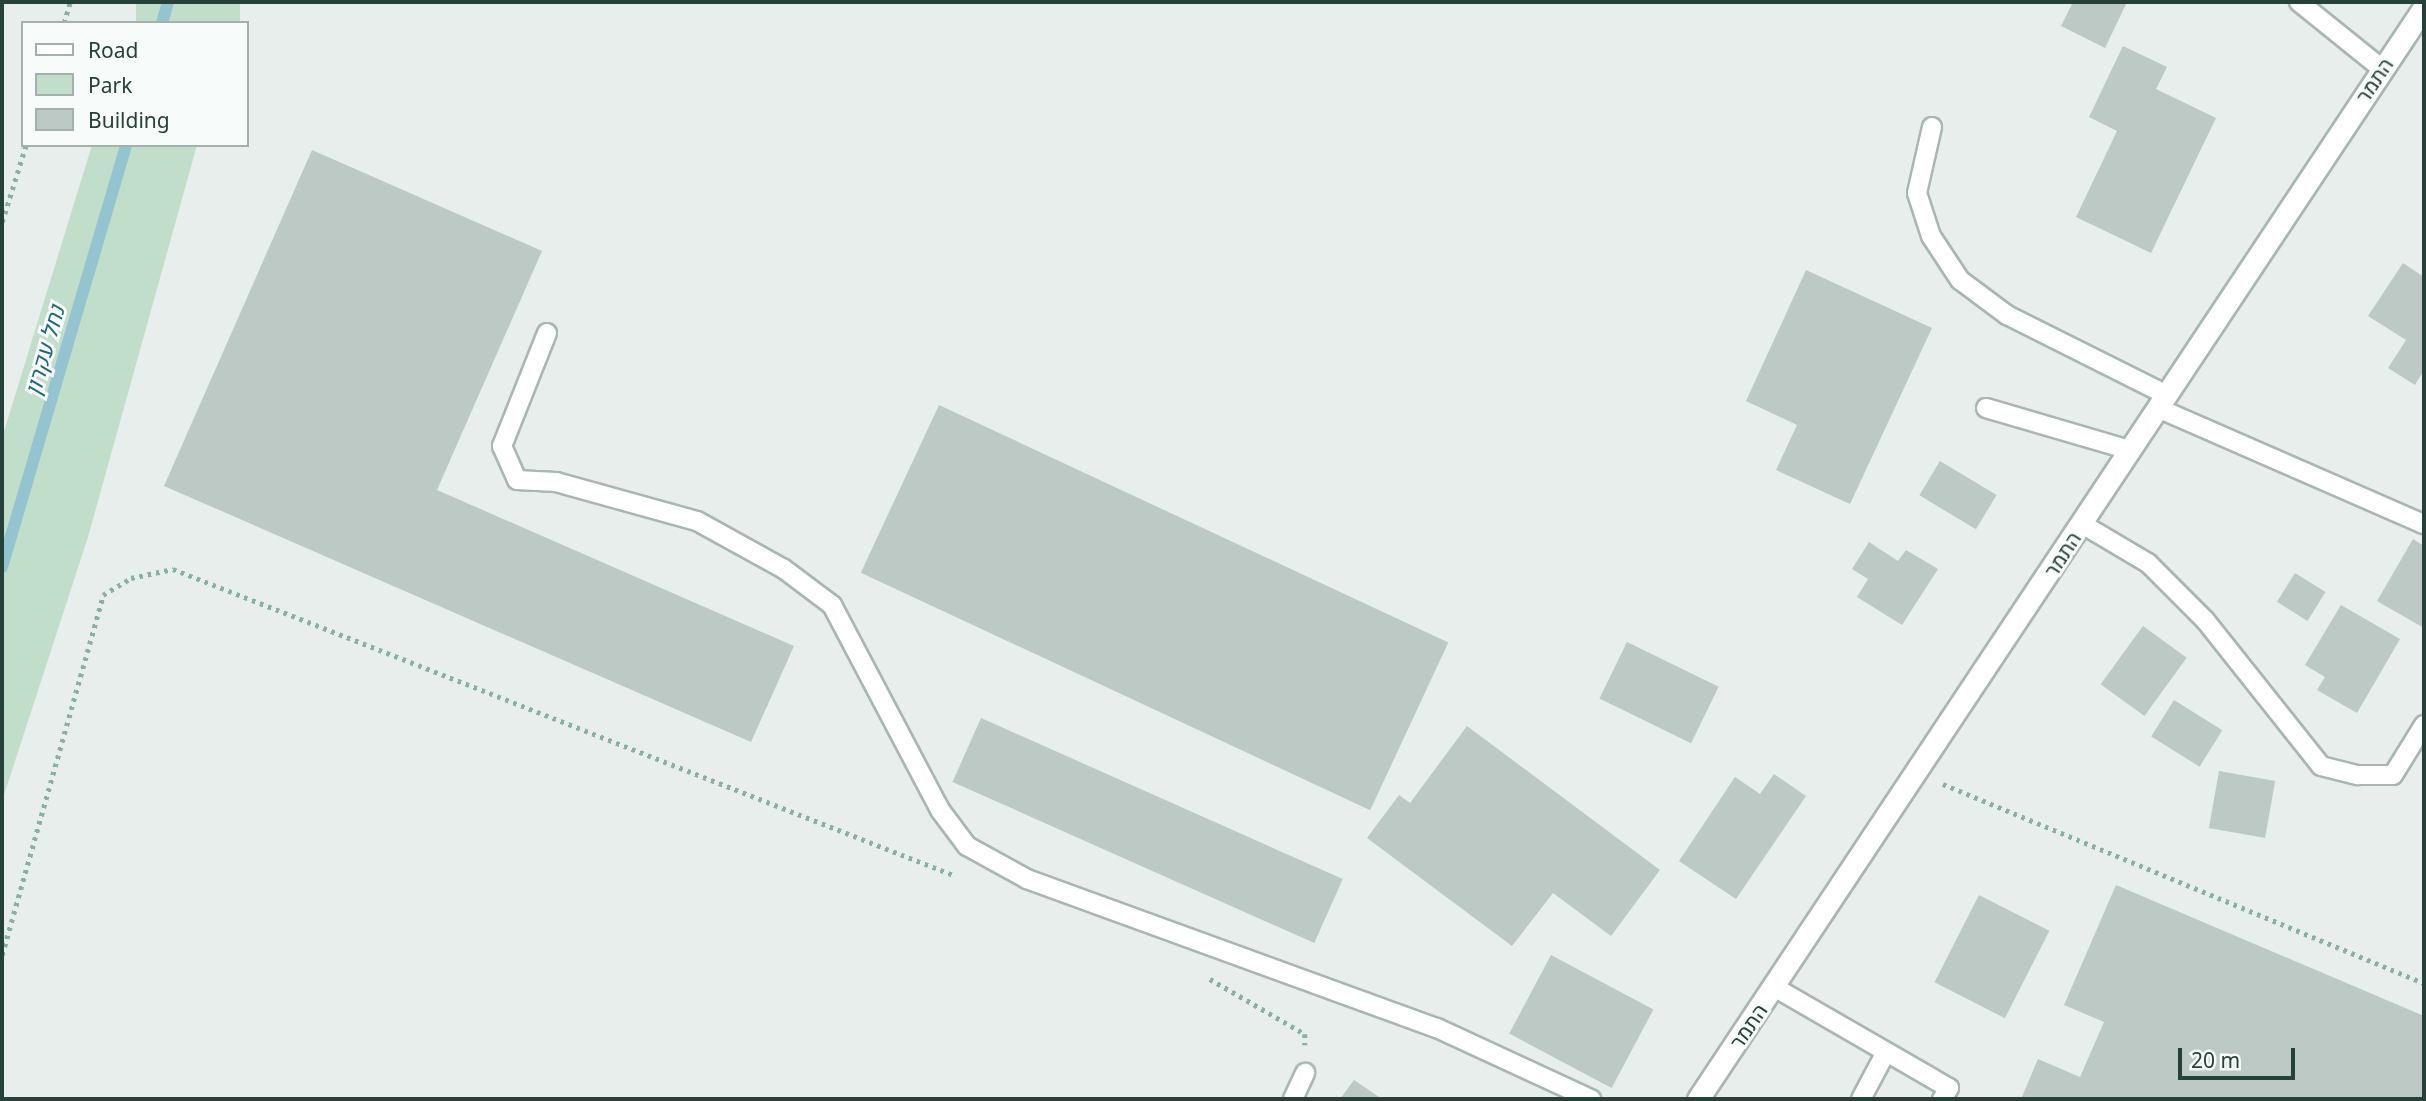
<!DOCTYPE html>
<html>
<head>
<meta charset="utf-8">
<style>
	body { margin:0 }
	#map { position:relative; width:2426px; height:1101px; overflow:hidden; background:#e7eeeb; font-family:"Noto Sans",Heebo,sans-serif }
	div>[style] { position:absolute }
	.green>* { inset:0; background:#c1deca; transform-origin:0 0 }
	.stream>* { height:12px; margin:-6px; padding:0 6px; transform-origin:6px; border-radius:6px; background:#93c4cf }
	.building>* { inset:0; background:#bcc9c4; transform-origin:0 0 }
	.path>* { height:4.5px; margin-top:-2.25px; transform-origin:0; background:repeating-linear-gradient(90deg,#89b0a5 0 3.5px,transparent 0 8.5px) }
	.roads { filter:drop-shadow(2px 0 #a9b6b2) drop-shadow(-2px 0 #a9b6b2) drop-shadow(0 2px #a9b6b2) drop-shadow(0 -2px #a9b6b2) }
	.service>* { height:18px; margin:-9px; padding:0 9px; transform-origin:9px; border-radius:9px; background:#fff }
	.minor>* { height:21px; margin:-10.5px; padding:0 10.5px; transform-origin:10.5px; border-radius:10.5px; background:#fff }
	span { translate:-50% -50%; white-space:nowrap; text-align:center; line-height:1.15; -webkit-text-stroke:6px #f7fbf9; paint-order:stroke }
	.street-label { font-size:21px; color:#26403a }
	.water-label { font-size:23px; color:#236879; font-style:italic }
	.frame { position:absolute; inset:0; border:4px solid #26403a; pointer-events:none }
	.legend { position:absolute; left:21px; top:21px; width:228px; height:126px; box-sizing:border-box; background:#f7fbf9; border:2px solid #a3b0ad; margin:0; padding:9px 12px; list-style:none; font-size:21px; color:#26403a }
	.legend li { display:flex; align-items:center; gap:14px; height:35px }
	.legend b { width:35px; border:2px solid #a3b0ad }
	.scale { position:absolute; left:2178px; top:1048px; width:117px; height:32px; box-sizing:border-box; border:4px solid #26403a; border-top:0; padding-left:9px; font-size:21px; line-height:24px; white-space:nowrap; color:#26403a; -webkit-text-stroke:5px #f7fbf9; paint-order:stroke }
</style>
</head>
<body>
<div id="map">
	<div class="green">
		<i style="left:136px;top:2px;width:104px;height:22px"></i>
		<i style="clip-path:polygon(92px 145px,197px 145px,88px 537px,2px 801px,2px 438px)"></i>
	</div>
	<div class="stream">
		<i style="left:162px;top:23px;width:22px;rotate:-74deg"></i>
		<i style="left:2px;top:567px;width:440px;rotate:-73.6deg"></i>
	</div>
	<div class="building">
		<i style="clip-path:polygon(2073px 2px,2127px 2px,2105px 48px,2061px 26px)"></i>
		<i style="clip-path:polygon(2123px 46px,2167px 67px,2156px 89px,2216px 118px,2151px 253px,2076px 217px,2117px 131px,2089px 117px)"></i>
		<i style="clip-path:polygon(312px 150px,542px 251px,437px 490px,794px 646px,751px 742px,164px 486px)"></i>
		<i style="clip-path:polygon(2403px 263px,2424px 277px,2424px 370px,2415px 385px,2388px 368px,2406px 340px,2368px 316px)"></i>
		<i style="clip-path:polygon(1806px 270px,1932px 328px,1850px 504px,1776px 470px,1797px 425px,1746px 401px)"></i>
		<i style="left:939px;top:405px;width:562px;height:185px;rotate:25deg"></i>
		<i style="left:1940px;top:461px;width:66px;height:40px;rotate:31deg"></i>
		<i style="clip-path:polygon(2413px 539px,2424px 546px,2424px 628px,2377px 601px)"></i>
		<i style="clip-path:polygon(1869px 542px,1898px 561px,1906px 550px,1938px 569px,1902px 625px,1857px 597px,1868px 579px,1852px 569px)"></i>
		<i style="left:2295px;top:573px;width:36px;height:34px;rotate:32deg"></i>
		<i style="clip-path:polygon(2341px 605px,2400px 639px,2357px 713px,2317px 690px,2325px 677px,2305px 665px)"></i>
		<i style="left:2143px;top:626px;width:54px;height:72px;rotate:36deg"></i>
		<i style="left:1627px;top:642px;width:102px;height:63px;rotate:26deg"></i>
		<i style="left:2174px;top:700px;width:57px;height:43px;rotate:32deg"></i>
		<i style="left:981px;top:718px;width:396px;height:70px;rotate:24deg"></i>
		<i style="clip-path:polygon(1467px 726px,1660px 870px,1611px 936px,1553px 893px,1512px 946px,1367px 838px,1399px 795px,1410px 803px)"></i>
		<i style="left:2219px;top:771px;width:57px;height:58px;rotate:10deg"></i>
		<i style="clip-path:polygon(1774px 774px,1806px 796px,1736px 899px,1679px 861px,1735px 777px,1760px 794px)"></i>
		<i style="clip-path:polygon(2116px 885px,2424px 1016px,2424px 1099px,2021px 1099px,2038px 1059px,2080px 1077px,2104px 1022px,2064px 1005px)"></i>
		<i style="left:1979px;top:895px;width:79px;height:98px;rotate:27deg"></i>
		<i style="left:1551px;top:955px;width:116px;height:89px;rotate:28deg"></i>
		<i style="clip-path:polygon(1354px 1080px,1382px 1099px,1340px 1099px)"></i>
	</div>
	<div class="path">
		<i style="left:64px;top:23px;width:22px;rotate:-74deg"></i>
		<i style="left:2px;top:222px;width:81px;rotate:-72.7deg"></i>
		<i style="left:1943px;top:784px;width:521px;rotate:22.48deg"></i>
		<i style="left:2px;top:955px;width:374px;rotate:-74.3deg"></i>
		<i style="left:103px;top:595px;width:33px;rotate:-31deg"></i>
		<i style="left:131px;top:578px;width:43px;rotate:-12.1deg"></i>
		<i style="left:173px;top:569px;width:841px;rotate:21.41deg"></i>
		<i style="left:1210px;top:979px;width:110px;rotate:30.1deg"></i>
		<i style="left:1305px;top:1034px;width:11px;rotate:90deg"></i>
	</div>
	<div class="roads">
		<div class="service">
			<i style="left:2299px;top:2px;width:107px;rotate:38.9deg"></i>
			<i style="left:1932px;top:127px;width:68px;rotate:102.8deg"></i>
			<i style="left:1917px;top:193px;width:45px;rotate:72deg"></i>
			<i style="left:1931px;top:236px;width:53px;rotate:56.6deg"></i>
			<i style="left:1960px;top:280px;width:59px;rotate:36.7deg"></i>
			<i style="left:2007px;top:315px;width:179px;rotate:26.6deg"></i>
			<i style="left:547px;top:333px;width:122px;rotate:111.7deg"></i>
			<i style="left:502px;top:446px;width:37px;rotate:66deg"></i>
			<i style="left:517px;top:480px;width:39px;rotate:3deg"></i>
			<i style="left:556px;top:482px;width:146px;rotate:15.5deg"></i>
			<i style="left:697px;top:521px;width:99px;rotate:28.9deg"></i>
			<i style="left:784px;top:569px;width:60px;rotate:36.9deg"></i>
			<i style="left:832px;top:605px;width:232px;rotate:62.2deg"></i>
			<i style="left:940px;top:810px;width:45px;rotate:53.1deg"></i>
			<i style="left:967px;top:846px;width:68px;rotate:28.8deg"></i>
			<i style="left:1027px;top:879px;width:436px;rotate:20deg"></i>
			<i style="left:1437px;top:1028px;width:170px;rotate:24.8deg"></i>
			<i style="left:1986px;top:408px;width:150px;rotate:16.3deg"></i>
			<i style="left:2158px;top:408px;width:290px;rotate:23.6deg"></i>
			<i style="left:2082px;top:524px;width:77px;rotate:30.6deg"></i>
			<i style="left:2148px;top:563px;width:81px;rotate:45deg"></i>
			<i style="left:2205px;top:620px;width:186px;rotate:51.5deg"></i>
			<i style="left:2321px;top:766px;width:38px;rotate:14deg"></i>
			<i style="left:2358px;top:775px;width:35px"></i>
			<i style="left:2393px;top:775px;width:59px;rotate:-58.2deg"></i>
			<i style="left:1774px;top:987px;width:202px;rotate:30deg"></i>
			<i style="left:1949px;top:1088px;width:13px;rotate:122deg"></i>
			<i style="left:1293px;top:1099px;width:29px;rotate:-65deg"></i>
			<i style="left:1861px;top:1099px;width:53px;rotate:-62deg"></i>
		</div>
		<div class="minor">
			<i style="left:1698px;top:1099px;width:1311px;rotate:-56.38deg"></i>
		</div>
	</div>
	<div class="street-label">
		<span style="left:2374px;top:80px;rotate:-56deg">התמר</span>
		<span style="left:2062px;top:554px;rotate:-57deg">התמר</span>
		<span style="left:1748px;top:1026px;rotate:-56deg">התמר</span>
	</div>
	<div class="water-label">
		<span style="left:44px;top:350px;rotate:-74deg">נחל עקרון</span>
	</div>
	<div class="frame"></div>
	<ul class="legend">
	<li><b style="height:9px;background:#fff"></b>Road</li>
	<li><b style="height:19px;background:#c1deca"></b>Park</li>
	<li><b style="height:19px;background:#bcc9c4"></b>Building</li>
	</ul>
	<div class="scale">20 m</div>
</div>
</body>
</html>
